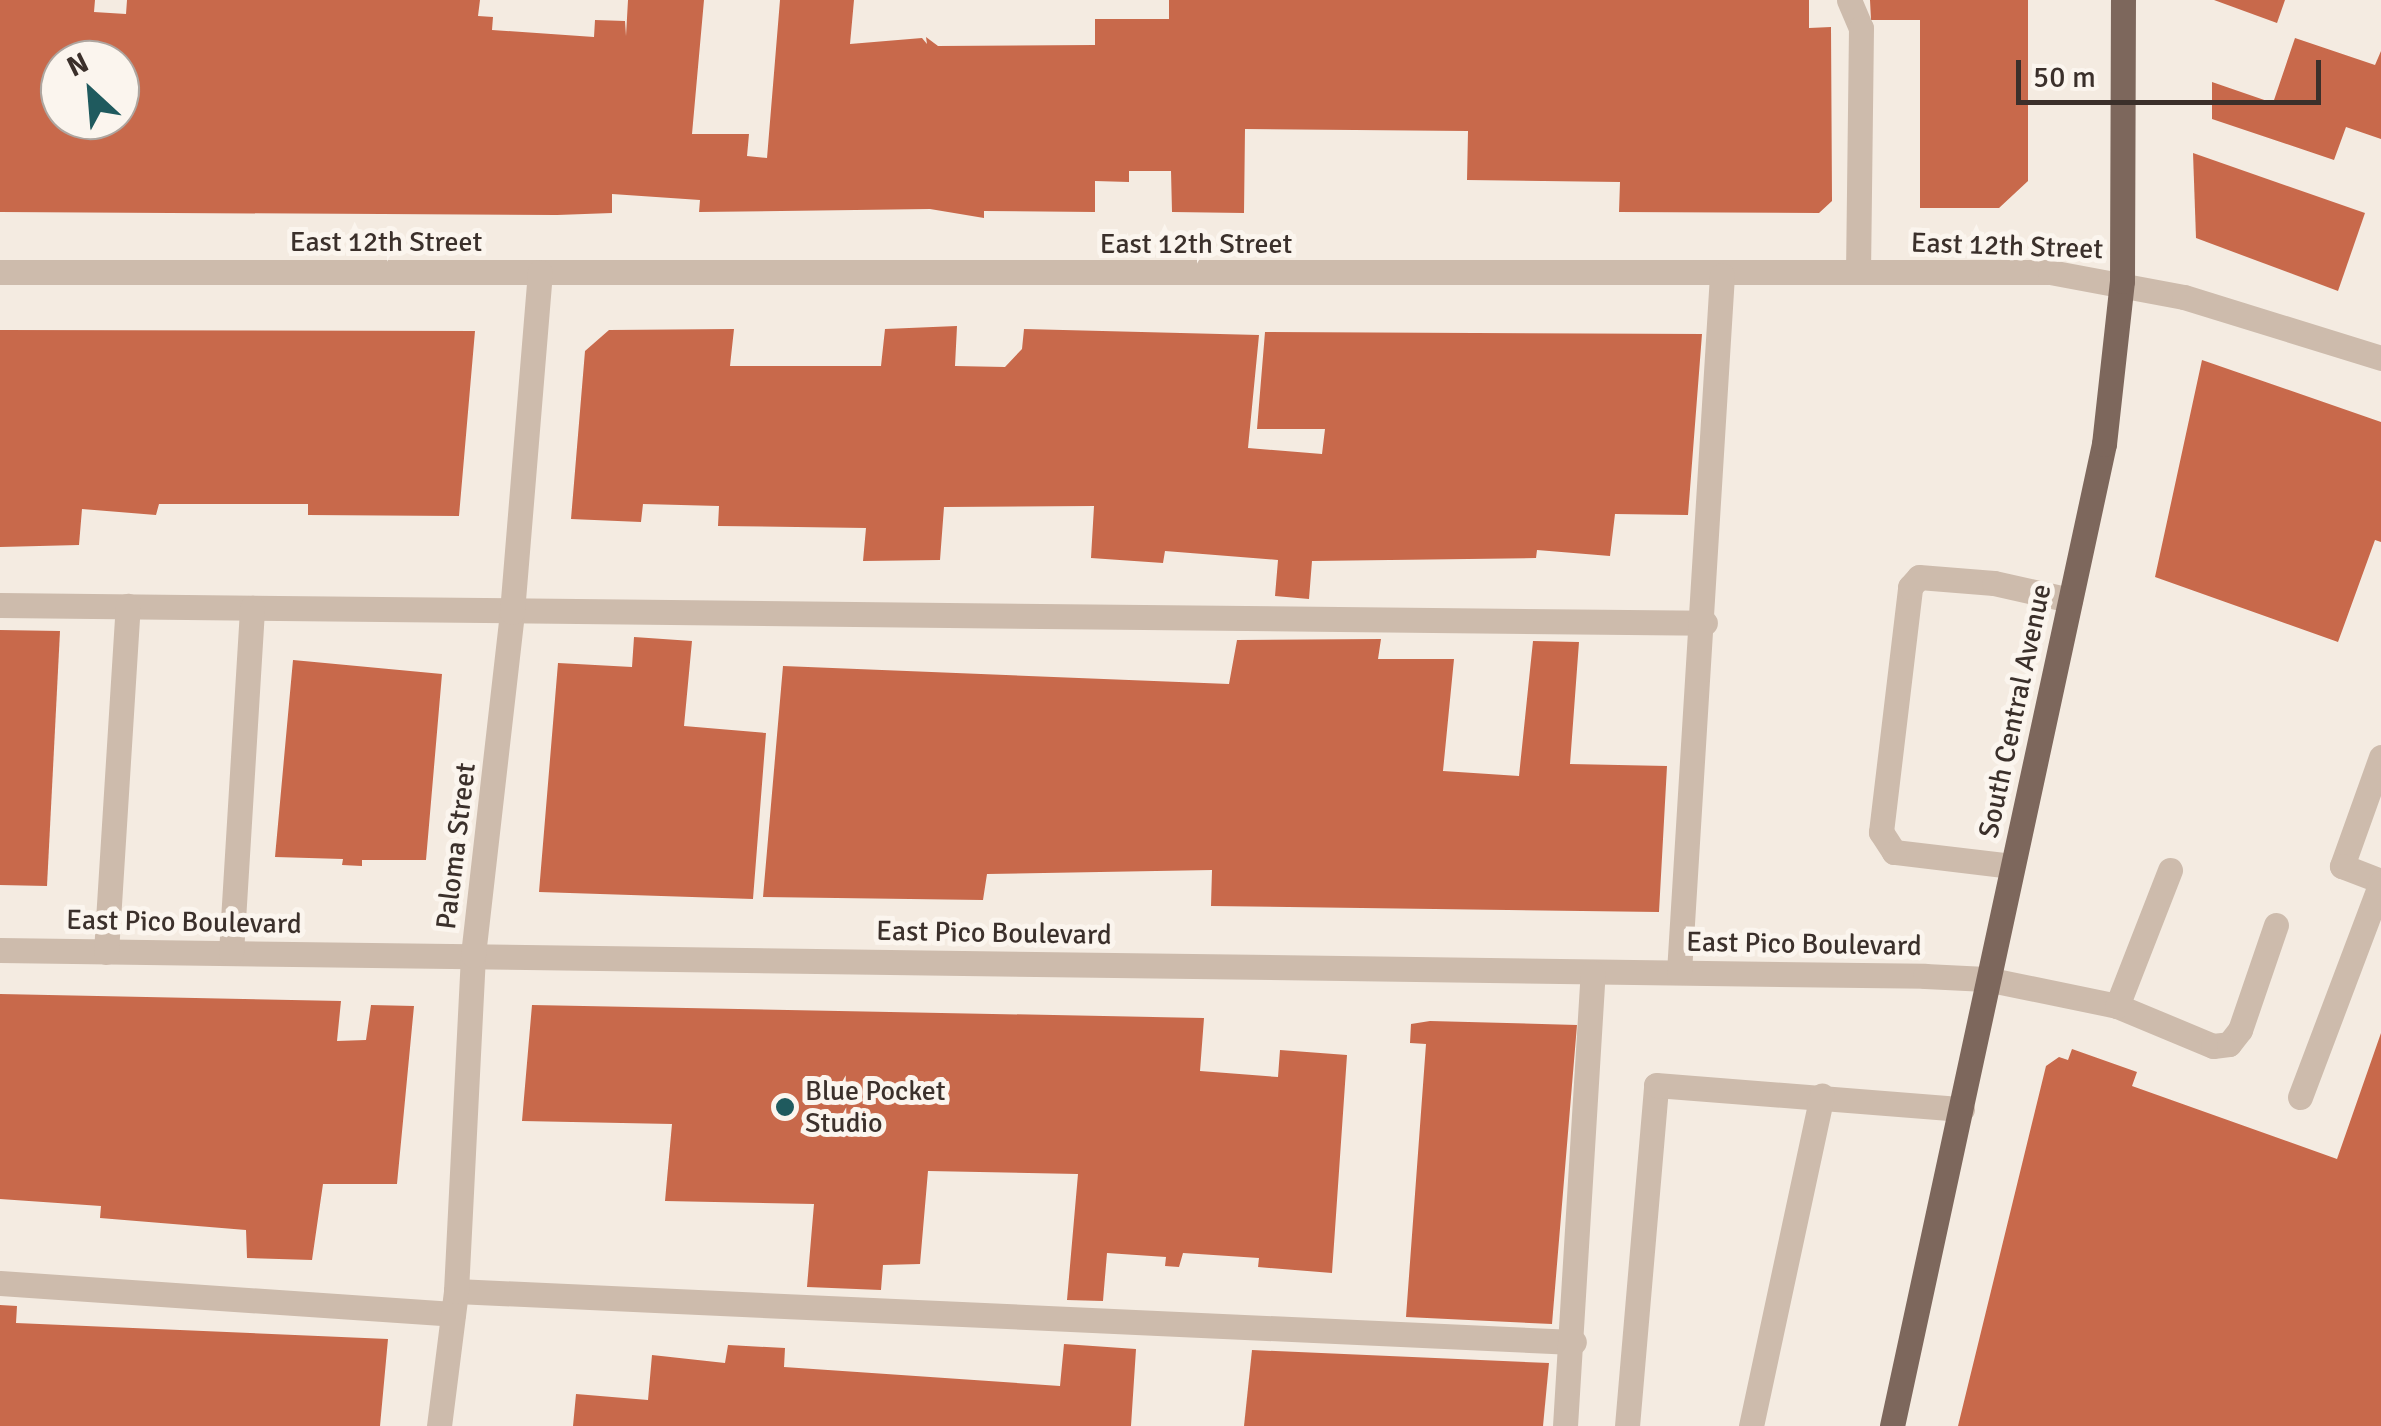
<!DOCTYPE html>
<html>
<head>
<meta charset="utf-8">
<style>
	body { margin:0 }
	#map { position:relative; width:2381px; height:1426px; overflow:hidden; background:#f4ebe1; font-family:Signika,sans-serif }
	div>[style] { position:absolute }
	.building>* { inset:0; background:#c8694b }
	.minor>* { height:25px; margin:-12.5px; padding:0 12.5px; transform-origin:12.5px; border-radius:12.5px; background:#cdbbac }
	.major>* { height:25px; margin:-12.5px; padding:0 12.5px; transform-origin:12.5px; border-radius:12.5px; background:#7d675c }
	.dots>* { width:28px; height:28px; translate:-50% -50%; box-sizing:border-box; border:5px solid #fbf5ee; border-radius:50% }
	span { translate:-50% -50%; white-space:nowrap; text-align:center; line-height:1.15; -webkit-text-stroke:10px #fbf5ee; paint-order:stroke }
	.street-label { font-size:28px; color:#3b302b }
	.poi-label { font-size:28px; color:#3b302b }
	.left { translate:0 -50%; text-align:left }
	.north { position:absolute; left:40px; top:40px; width:100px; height:100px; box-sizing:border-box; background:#fbf5ee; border:2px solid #aea6a0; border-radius:50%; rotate:334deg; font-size:28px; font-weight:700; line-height:40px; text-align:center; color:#3b302b }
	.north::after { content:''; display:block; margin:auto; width:35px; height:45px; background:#1f5a5e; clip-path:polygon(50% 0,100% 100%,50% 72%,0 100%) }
	.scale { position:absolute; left:2016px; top:60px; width:305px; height:45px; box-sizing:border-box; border:5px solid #3b302b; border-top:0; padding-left:12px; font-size:30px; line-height:35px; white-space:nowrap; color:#3b302b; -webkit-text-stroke:8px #fbf5ee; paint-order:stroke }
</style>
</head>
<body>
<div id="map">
	<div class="building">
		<i style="clip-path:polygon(evenodd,0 0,95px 0,94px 12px,126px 14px,127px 0,480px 0,478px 16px,493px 17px,492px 30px,594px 37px,595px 20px,625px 21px,626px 36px,628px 0,704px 0,692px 134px,749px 134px,747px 156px,767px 158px,780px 0,854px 0,850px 44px,922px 38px,927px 44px,926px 37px,938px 46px,1095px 45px,1095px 19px,1169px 19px,1169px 0,1809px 0,1809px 28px,1831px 27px,1832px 201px,1819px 213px,1619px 212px,1620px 182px,1467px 180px,1468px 131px,1245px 129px,1244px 213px,1172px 212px,1171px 171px,1129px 171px,1129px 182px,1095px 181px,1095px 212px,984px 211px,984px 218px,930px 209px,699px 212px,700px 200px,612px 194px,612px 213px,557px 215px,0 212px,0 0,60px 60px,120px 60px,120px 120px,60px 120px,60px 60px)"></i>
		<i style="clip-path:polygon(1870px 0,2028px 0,2028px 181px,1999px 208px,1920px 208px,1920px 20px,1871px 20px)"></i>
		<i style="clip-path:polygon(2214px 0,2285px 0,2277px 23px)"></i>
		<i style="clip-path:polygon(2295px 38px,2375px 65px,2381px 51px,2381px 139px,2346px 127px,2334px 160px,2212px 119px,2212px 82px,2273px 103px)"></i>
		<i style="clip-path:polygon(2193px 153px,2365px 213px,2338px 291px,2196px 238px)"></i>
		<i style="clip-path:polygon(957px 326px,955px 366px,1005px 367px,1022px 349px,1024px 329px,1259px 335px,1248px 448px,1322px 454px,1325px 429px,1257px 429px,1265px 332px,1702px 334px,1688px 515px,1615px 514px,1610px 556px,1537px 550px,1536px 558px,1312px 561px,1309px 599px,1275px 596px,1278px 560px,1165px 551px,1163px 563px,1091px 558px,1094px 506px,944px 507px,940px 560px,863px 561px,866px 528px,718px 526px,719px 506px,643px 504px,641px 522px,571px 519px,585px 351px,609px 330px,734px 329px,730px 366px,881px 366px,885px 329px)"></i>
		<i style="clip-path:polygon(0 330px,475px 331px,459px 516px,308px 515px,308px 504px,159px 504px,156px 515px,82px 509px,79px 545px,0 547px)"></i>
		<i style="clip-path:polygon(2202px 360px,2381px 422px,2381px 542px,2375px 540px,2338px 642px,2155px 577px)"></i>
		<i style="clip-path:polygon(0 630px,60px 631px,47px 886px,0 885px)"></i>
		<i style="clip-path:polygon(634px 637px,692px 641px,684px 726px,766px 733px,753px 899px,539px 892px,558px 663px,632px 667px)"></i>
		<i style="clip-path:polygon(1381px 639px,1378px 659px,1454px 659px,1443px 771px,1519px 776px,1533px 641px,1579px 642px,1570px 764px,1667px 766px,1659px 912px,1211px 906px,1212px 870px,987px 874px,983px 900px,763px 897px,783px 666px,1229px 684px,1237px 640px)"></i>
		<i style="clip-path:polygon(293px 660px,442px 674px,426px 860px,362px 860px,362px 866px,342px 865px,343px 859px,275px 857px)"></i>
		<i style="clip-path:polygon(0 994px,341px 1001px,337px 1041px,366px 1040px,371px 1005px,414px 1006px,397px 1184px,323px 1184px,312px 1260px,247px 1258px,246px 1230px,100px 1218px,101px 1206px,0 1199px)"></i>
		<i style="clip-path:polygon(532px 1005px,1204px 1018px,1200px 1071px,1278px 1077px,1280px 1050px,1347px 1055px,1332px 1273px,1258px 1267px,1259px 1258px,1183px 1253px,1179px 1267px,1165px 1266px,1166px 1257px,1107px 1253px,1103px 1301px,1067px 1300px,1078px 1174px,928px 1171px,920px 1264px,883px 1265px,881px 1290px,807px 1287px,814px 1204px,665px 1201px,672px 1124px,522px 1121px)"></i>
		<i style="clip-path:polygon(1430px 1021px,1577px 1025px,1552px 1324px,1406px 1317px,1426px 1044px,1410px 1043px,1411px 1024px)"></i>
		<i style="clip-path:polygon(2381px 1033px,2381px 1426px,1958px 1426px,2046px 1066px,2059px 1057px,2068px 1060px,2072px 1049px,2137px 1072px,2132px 1086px,2337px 1159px)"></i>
		<i style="clip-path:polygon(0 1305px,17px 1306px,16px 1323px,388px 1339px,380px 1426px,0 1426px)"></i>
		<i style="clip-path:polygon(1064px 1344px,1136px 1349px,1131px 1426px,573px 1426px,576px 1394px,648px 1400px,652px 1355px,725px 1363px,728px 1345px,785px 1348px,784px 1367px,1060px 1386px)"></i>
		<i style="clip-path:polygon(1252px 1350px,1549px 1363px,1543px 1426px,1244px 1426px)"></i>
	</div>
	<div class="minor">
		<i style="left:1849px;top:0;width:30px;rotate:67deg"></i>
		<i style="left:1861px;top:28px;width:244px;rotate:90.7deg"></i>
		<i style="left:0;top:272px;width:2050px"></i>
		<i style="left:2050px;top:272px;width:136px;rotate:10.6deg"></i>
		<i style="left:2184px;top:297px;width:206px;rotate:17.2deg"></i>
		<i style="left:0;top:605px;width:1705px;rotate:0.6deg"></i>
		<i style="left:2381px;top:757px;width:116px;rotate:109.7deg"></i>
		<i style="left:2342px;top:866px;width:42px;rotate:21deg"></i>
		<i style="left:2012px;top:866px;width:119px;rotate:-173.2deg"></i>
		<i style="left:1894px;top:852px;width:24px;rotate:-123deg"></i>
		<i style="left:1881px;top:832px;width:247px;rotate:-83.2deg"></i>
		<i style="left:1910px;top:587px;width:13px;rotate:-48deg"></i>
		<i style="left:1919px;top:577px;width:75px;rotate:4.6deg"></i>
		<i style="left:1994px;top:583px;width:78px;rotate:12.6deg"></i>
		<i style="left:0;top:950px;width:1925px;rotate:0.77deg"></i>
		<i style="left:1925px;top:976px;width:61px;rotate:2.8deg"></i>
		<i style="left:1986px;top:979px;width:134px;rotate:11.6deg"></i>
		<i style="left:2117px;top:1006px;width:104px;rotate:22.6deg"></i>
		<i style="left:2213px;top:1046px;width:16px;rotate:-7deg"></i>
		<i style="left:2229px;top:1044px;width:18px;rotate:-52deg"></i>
		<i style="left:2240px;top:1030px;width:111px;rotate:-71.1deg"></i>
		<i style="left:106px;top:952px;width:347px;rotate:-86.4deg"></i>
		<i style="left:231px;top:953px;width:346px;rotate:-86.5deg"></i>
		<i style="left:1679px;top:972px;width:698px;rotate:-86.47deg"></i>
		<i style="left:2117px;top:1006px;width:146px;rotate:-68.7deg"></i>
		<i style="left:2300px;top:1097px;width:229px;rotate:-69.3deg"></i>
		<i style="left:0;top:1283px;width:454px;rotate:3.9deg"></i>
		<i style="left:456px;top:1291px;width:1119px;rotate:2.61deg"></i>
		<i style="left:439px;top:1426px;width:136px;rotate:-82.8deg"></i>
		<i style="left:456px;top:1291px;width:336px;rotate:-87.1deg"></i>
		<i style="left:473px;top:955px;width:345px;rotate:-83.5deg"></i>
		<i style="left:512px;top:612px;width:341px;rotate:-85.3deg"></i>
		<i style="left:1565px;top:1426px;width:454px;rotate:-86.5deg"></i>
		<i style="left:1627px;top:1426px;width:342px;rotate:-85.1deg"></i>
		<i style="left:1656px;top:1085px;width:307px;rotate:4.5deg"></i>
		<i style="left:1751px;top:1426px;width:338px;rotate:-77.9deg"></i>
	</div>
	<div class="major">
		<i style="left:1892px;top:1426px;width:1005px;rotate:-77.82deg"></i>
		<i style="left:2104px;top:444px;width:164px;rotate:-83.7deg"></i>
		<i style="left:2122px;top:281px;width:281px;rotate:-89.8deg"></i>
	</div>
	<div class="dots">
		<i style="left:785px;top:1107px;background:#1f5a5e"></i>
	</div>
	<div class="street-label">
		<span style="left:386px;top:242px">East 12th Street</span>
		<span style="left:1196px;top:244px">East 12th Street</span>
		<span style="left:2007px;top:246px;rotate:2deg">East 12th Street</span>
		<span style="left:2015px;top:711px;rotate:-78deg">South Central Avenue</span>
		<span style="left:456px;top:846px;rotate:-83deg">Paloma Street</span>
		<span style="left:184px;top:922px;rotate:1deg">East Pico Boulevard</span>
		<span style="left:994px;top:933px;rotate:1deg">East Pico Boulevard</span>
		<span style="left:1804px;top:944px;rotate:1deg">East Pico Boulevard</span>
	</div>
	<div class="poi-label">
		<span class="left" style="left:805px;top:1107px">Blue Pocket<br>Studio</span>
	</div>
	<div class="north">N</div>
	<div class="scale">50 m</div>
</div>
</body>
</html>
